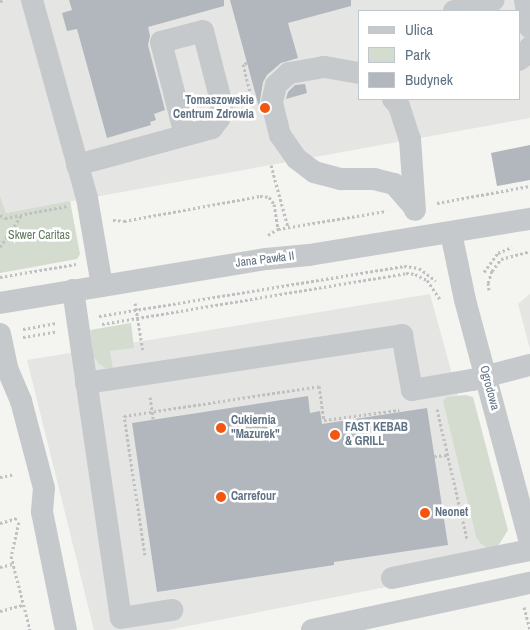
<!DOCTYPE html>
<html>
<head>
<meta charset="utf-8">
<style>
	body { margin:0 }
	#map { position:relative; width:530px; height:630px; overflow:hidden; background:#f4f5f0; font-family:"Archivo Narrow",sans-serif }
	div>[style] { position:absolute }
	.built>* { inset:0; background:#e5e6e3 }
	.green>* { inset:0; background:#d4dcd0 }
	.building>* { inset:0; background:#b1b7bd }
	.path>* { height:3px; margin-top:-1.5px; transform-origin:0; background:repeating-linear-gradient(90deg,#bec0c2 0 2.5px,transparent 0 5px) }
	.minor>* { height:22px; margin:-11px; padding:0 11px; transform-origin:11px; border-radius:11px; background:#c6c9cc }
	.dots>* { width:14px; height:14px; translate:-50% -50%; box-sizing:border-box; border:2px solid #fff; border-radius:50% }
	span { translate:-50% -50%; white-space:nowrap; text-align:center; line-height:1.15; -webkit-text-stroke:5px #fff; paint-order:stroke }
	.poi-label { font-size:12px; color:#607284; font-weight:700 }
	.right { translate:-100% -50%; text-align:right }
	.left { translate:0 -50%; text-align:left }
	.park-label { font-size:12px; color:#637a60 }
	.street-label { font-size:12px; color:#607284 }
	.legend { position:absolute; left:358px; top:10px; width:162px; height:90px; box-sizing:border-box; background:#fff; border:1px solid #bfc7ce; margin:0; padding:6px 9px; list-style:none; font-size:15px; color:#607284 }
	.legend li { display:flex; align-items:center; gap:10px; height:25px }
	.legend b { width:25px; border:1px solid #bfc7ce }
</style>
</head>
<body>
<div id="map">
	<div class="built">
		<i style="clip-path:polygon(evenodd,0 0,530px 0,530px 118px,6px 213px,0 196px,0 0,359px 11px,519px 11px,519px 99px,359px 99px,359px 11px)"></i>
		<i style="clip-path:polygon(430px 294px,504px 564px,168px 630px,94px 630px,27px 360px)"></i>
		<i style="clip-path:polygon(530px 294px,530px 349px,518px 304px)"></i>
	</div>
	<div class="green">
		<i style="clip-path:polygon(0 196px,6px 213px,70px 201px,80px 254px,77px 259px,0 273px)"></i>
		<i style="clip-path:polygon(131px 323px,134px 348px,110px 351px,113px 369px,105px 368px,99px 364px,94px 357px,90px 330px)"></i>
		<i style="clip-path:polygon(466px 395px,473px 397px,508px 530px,500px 543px,491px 551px,480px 543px,476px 536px,443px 401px,447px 397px)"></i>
	</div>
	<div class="building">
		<i style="clip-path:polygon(69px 0,224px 0,224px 6px,148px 27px,150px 36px,148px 45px,165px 110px,154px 114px,156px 120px,150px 122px,151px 125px,107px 138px,77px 29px,67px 31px,62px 13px,72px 10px)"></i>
		<i style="clip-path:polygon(230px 0,351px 0,351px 6px,288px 23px,298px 58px,281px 63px,267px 75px,263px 82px,259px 107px)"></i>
		<i style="clip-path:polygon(305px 84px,307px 93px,286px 99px,288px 92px,295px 85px)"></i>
		<i style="clip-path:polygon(530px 145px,530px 180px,497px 186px,491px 153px)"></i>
		<i style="clip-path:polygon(308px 396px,310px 413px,320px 411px,322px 424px,427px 408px,448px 545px,334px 562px,334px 565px,157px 592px,132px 423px)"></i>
	</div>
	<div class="path">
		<i style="left:0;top:1px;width:4px;rotate:-14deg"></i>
		<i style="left:247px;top:63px;width:4px;rotate:166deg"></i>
		<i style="left:243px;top:64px;width:29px;rotate:76deg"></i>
		<i style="left:271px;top:165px;width:64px;rotate:74.7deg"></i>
		<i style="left:437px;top:203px;width:95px;rotate:-10.4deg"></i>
		<i style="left:0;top:215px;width:6px;rotate:31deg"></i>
		<i style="left:5px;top:218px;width:63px;rotate:-11deg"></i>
		<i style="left:113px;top:220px;width:11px;rotate:5deg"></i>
		<i style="left:124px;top:221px;width:138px;rotate:-10.4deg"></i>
		<i style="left:260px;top:196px;width:9px;rotate:6deg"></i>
		<i style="left:269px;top:197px;width:9px;rotate:54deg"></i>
		<i style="left:274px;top:204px;width:25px;rotate:81deg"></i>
		<i style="left:268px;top:235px;width:12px;rotate:-31deg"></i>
		<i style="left:278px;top:229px;width:110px;rotate:-9.4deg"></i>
		<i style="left:0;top:247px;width:37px;rotate:-56deg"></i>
		<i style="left:484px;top:272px;width:24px;rotate:-54deg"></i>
		<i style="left:498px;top:253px;width:15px;rotate:-23deg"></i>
		<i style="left:0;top:277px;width:77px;rotate:-9.7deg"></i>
		<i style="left:489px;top:290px;width:7px;rotate:-98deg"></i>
		<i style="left:488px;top:283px;width:13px;rotate:-72deg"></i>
		<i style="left:492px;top:271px;width:15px;rotate:-53deg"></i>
		<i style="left:501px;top:259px;width:30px;rotate:-15deg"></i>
		<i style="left:135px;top:303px;width:49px;rotate:80.5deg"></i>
		<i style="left:99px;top:316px;width:309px;rotate:-9.3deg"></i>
		<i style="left:404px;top:266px;width:15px;rotate:8deg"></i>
		<i style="left:419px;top:268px;width:21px;rotate:37deg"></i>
		<i style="left:102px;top:324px;width:308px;rotate:-9.5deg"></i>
		<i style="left:406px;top:273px;width:9px;rotate:6deg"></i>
		<i style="left:415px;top:274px;width:13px;rotate:27deg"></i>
		<i style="left:427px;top:280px;width:23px;rotate:56deg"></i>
		<i style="left:23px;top:329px;width:34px;rotate:-10deg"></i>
		<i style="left:23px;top:337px;width:33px;rotate:-9deg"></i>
		<i style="left:150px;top:397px;width:22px;rotate:82deg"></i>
		<i style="left:437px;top:409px;width:133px;rotate:77deg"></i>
		<i style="left:434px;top:456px;width:14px;rotate:-4deg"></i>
		<i style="left:0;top:477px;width:15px;rotate:-11deg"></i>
		<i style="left:443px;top:512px;width:17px;rotate:-10deg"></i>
		<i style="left:19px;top:522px;width:35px;rotate:103deg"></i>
		<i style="left:11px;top:556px;width:76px;rotate:75.6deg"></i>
		<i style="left:0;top:523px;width:19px;rotate:-16deg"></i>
		<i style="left:145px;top:555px;width:141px;rotate:-98.6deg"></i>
		<i style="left:124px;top:416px;width:197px;rotate:-8.7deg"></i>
		<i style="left:319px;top:386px;width:34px;rotate:82deg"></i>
		<i style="left:324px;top:420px;width:76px;rotate:-7.6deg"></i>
		<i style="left:0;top:567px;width:12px;rotate:-14deg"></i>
		<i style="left:524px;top:607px;width:24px;rotate:75deg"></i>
		<i style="left:0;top:611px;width:24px;rotate:-15deg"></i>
	</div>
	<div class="minor">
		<i style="left:32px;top:0;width:205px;rotate:74.5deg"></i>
		<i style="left:87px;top:198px;width:89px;rotate:80.3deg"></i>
		<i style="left:525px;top:0;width:28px;rotate:80deg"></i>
		<i style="left:454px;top:11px;width:41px;rotate:-15.4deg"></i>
		<i style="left:519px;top:60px;width:13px;rotate:-39deg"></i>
		<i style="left:529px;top:52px;width:5px;rotate:-79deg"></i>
		<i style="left:359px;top:73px;width:36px;rotate:-170deg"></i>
		<i style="left:324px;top:67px;width:36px;rotate:170deg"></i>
		<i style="left:289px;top:73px;width:18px;rotate:137deg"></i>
		<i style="left:276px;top:85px;width:18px;rotate:103deg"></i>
		<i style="left:272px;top:103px;width:33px;rotate:76deg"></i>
		<i style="left:280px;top:135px;width:29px;rotate:55deg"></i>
		<i style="left:297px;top:159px;width:21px;rotate:37deg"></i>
		<i style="left:314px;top:172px;width:28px;rotate:15deg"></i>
		<i style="left:341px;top:179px;width:33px"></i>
		<i style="left:374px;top:179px;width:21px;rotate:14deg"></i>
		<i style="left:394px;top:184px;width:30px;rotate:49deg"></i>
		<i style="left:393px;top:99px;width:9px;rotate:49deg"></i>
		<i style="left:399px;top:106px;width:35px;rotate:72deg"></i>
		<i style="left:410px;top:139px;width:71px;rotate:86deg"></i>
		<i style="left:77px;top:165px;width:140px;rotate:-15.3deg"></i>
		<i style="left:212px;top:128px;width:11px;rotate:-52deg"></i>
		<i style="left:219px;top:119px;width:14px;rotate:-78deg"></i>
		<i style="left:222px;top:105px;width:76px;rotate:-104.4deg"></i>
		<i style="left:203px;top:31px;width:43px;rotate:165.3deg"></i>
		<i style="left:161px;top:42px;width:96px;rotate:75.5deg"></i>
		<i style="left:451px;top:233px;width:68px;rotate:78.2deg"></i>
		<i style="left:465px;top:300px;width:252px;rotate:75deg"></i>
		<i style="left:73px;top:290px;width:331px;rotate:81.7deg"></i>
		<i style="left:121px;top:618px;width:52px;rotate:-8.9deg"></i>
		<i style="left:0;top:303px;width:270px;rotate:-9.4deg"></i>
		<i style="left:266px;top:259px;width:43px;rotate:-5.3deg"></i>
		<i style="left:309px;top:255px;width:224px;rotate:-9.3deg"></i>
		<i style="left:0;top:334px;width:35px;rotate:78deg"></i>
		<i style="left:7px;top:368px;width:36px;rotate:67deg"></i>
		<i style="left:21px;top:401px;width:90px;rotate:75.2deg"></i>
		<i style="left:44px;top:488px;width:24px;rotate:95deg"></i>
		<i style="left:42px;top:512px;width:120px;rotate:78.5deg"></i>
		<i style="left:86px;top:383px;width:320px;rotate:-8.6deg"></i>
		<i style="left:402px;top:335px;width:56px;rotate:79.7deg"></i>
		<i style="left:412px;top:390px;width:61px;rotate:-9.5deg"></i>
		<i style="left:472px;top:380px;width:60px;rotate:-14.5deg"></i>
		<i style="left:392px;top:578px;width:141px;rotate:-11.5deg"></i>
		<i style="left:312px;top:630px;width:223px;rotate:-12.2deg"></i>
	</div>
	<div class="dots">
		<i style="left:265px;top:108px;background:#f45510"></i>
		<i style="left:221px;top:428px;background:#f45510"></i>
		<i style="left:335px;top:435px;background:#f45510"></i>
		<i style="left:221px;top:497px;background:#f45510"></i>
		<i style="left:425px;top:513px;background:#f45510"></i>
	</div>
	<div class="poi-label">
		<span class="right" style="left:254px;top:108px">Tomaszowskie<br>Centrum Zdrowia</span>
		<span class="left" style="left:231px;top:428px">Cukiernia<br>"Mazurek"</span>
		<span class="left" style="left:345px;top:435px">FAST KEBAB<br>&amp; GRILL</span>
		<span class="left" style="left:231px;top:497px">Carrefour</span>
		<span class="left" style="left:435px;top:513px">Neonet</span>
	</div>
	<div class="park-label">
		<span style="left:39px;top:236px">Skwer Caritas</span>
	</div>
	<div class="street-label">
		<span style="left:265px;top:260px;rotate:-7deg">Jana Pawła II</span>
		<span style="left:489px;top:388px;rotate:75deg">Ogrodowa</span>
	</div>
	<ul class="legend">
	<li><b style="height:6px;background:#c6c9cc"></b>Ulica</li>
	<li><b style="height:14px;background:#d4dcd0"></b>Park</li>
	<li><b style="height:14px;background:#b1b7bd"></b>Budynek</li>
	</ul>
</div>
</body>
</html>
